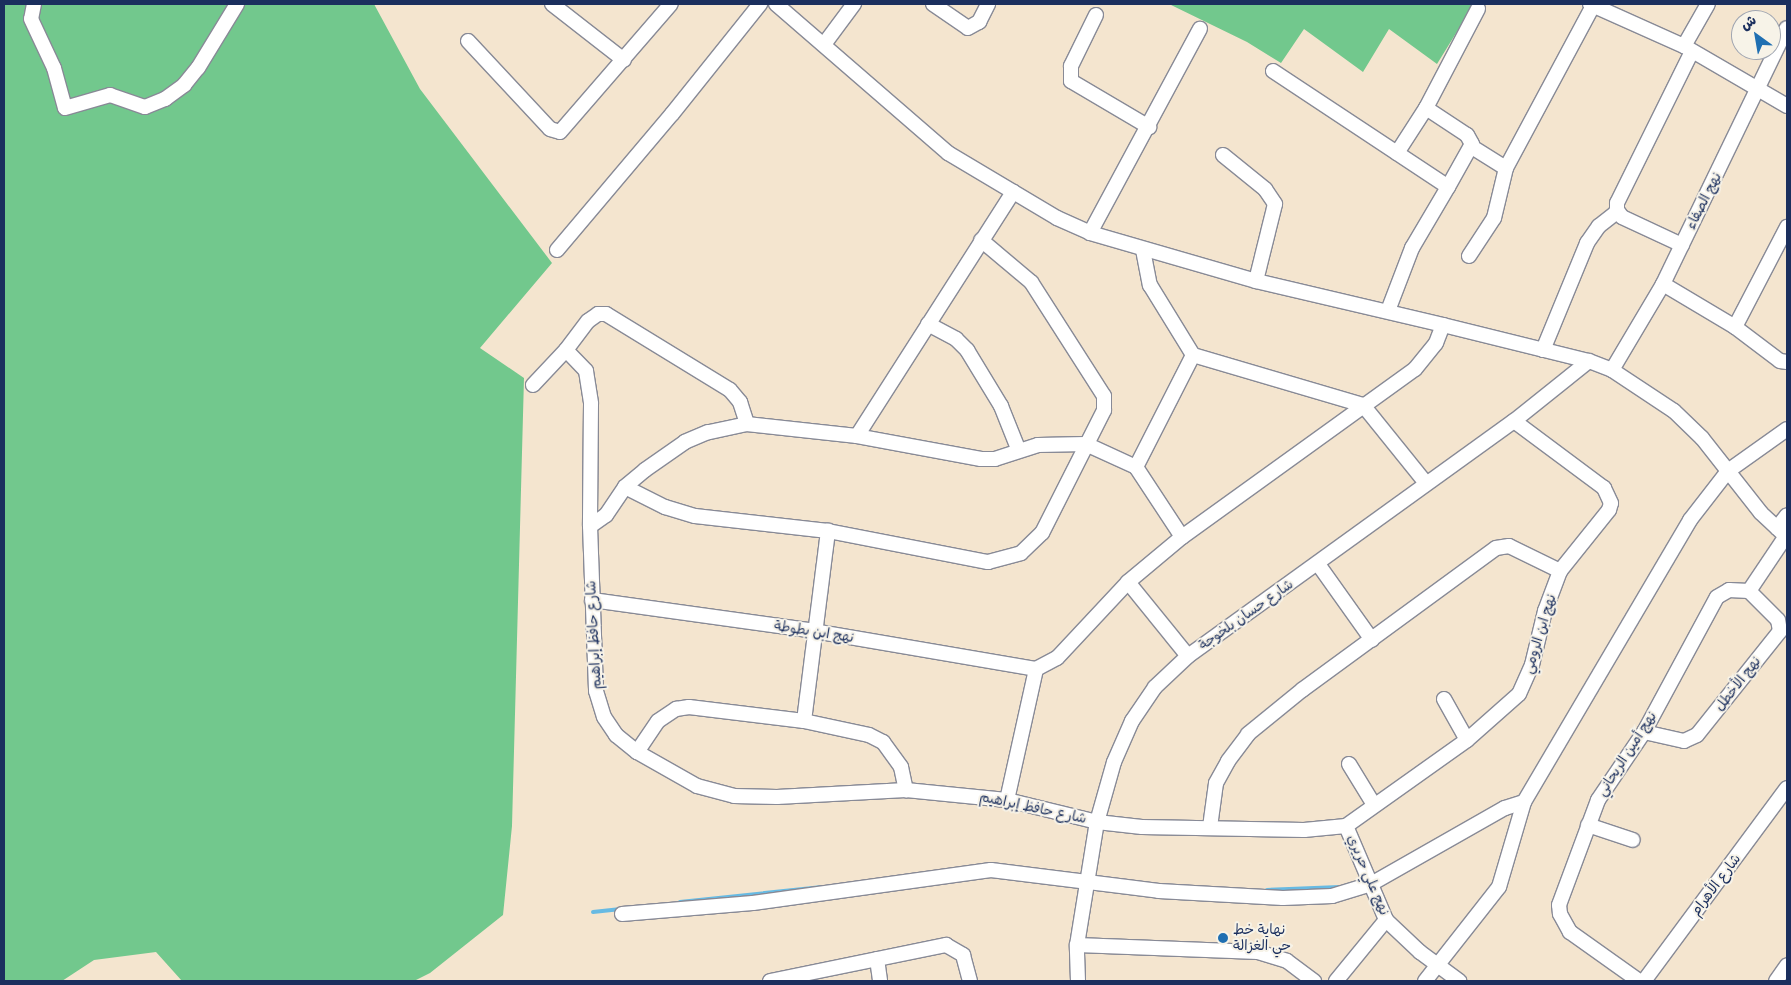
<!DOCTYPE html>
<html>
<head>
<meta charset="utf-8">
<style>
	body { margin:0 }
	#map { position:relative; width:1791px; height:985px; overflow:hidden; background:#f4e5cf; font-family:Sriracha,"Playpen Sans Arabic",sans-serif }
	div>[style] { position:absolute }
	.green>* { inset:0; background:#72c88d }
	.stream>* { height:4px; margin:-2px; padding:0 2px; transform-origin:2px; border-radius:2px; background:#67bae3 }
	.roads { filter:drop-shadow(1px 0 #888a96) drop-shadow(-1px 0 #888a96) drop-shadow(0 1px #888a96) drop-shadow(0 -1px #888a96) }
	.minor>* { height:14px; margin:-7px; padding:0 7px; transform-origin:7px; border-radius:7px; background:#fff }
	.dots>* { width:14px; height:14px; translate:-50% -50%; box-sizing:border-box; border:2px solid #f7f3e8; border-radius:50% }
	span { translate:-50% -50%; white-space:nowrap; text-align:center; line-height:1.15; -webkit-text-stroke:4px #f7f3e8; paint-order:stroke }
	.street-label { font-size:14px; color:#1b2f5e }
	.poi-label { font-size:14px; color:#1b2f5e }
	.left { translate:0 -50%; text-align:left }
	.frame { position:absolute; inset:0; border:5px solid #1b2f5e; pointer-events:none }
	.north { position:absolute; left:1731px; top:10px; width:50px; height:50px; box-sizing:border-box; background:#f7f3e8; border:1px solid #9fa5b1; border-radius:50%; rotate:328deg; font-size:14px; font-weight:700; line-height:20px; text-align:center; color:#1b2f5e }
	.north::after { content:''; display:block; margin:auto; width:18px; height:22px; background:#1f6fb2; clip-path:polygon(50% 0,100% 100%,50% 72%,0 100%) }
</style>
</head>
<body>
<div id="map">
	<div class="green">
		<i style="clip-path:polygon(4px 4px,374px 4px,420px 89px,552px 263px,480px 348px,524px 378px,512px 826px,503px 915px,430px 973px,414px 981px,182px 981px,156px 952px,94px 960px,62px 981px,4px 981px)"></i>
		<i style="clip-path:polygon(1169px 4px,1474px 4px,1437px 64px,1389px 29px,1363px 72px,1304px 29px,1281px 63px,1247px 42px)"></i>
	</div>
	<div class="stream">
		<i style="left:1267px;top:890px;width:73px;rotate:-2.4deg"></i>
		<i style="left:680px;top:902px;width:143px;rotate:-6deg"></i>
		<i style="left:593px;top:912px;width:28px;rotate:-6deg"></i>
	</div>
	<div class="roads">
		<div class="minor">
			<i style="left:34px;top:4px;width:15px;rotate:101deg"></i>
			<i style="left:31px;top:19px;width:54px;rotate:64.9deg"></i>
			<i style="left:54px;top:68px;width:41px;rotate:74.6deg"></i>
			<i style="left:65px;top:108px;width:47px;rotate:-16.1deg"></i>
			<i style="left:110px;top:95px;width:37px;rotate:19deg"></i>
			<i style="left:145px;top:107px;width:22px;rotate:-22deg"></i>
			<i style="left:165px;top:99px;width:24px;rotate:-36deg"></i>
			<i style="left:184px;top:85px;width:22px;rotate:-51deg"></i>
			<i style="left:198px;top:68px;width:75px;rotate:-58.6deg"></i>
			<i style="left:552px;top:4px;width:91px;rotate:37.9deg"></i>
			<i style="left:776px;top:4px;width:228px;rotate:40.9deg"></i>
			<i style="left:948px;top:153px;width:127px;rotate:30.8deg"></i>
			<i style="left:1057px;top:218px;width:36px;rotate:24deg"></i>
			<i style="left:1090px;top:233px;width:173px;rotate:16.1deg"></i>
			<i style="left:1256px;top:281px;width:192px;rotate:13.2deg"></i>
			<i style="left:1443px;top:325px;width:150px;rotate:13.9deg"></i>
			<i style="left:1589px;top:361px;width:25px;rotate:21deg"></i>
			<i style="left:1612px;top:370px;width:74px;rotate:33.5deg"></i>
			<i style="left:1674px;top:411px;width:39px;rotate:44deg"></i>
			<i style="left:1702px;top:438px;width:95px;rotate:51.8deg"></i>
			<i style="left:1761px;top:513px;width:35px;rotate:43deg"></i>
			<i style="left:933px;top:4px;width:42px;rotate:34.4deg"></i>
			<i style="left:968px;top:28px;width:13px;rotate:-29deg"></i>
			<i style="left:979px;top:22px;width:20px;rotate:-63deg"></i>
			<i style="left:1590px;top:4px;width:103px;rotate:24.1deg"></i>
			<i style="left:1684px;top:46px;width:119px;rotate:30.2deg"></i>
			<i style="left:1096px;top:15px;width:57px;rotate:116.1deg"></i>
			<i style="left:1071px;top:66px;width:15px;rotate:90deg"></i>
			<i style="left:1071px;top:81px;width:91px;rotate:30.5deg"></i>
			<i style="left:468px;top:41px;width:120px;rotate:47deg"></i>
			<i style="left:550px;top:129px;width:10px;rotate:17deg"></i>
			<i style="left:560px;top:132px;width:169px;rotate:-49.1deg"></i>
			<i style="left:825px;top:43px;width:49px;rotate:-53.4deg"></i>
			<i style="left:1684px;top:46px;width:48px;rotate:-60.3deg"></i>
			<i style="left:1273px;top:71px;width:210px;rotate:33.5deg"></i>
			<i style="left:1448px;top:187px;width:71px;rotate:120.5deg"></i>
			<i style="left:1412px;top:248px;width:67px;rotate:110.9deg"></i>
			<i style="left:1426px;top:108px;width:49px;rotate:33.4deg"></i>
			<i style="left:1467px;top:135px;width:10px;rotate:61deg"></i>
			<i style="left:1472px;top:144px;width:49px;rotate:119.2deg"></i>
			<i style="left:1472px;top:147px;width:40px;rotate:32deg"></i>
			<i style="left:1506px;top:168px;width:186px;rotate:-61.8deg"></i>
			<i style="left:1397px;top:153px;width:54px;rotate:-57.2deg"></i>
			<i style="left:1426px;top:108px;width:112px;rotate:-62.3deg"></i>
			<i style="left:1223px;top:155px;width:54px;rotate:39deg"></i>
			<i style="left:1265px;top:189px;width:18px;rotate:56deg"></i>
			<i style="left:1275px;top:204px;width:79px;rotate:103.9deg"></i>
			<i style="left:1090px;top:233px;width:232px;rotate:-61.7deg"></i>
			<i style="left:1682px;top:245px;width:66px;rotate:-155deg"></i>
			<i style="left:1622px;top:217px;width:9px;rotate:-126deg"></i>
			<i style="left:1617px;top:210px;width:7px;rotate:-90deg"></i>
			<i style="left:1617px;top:203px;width:169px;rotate:-63.7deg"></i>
			<i style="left:557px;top:250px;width:178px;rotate:-49.8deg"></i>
			<i style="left:672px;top:114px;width:141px;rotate:-51.3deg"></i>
			<i style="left:1143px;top:250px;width:36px;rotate:79deg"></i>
			<i style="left:1150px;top:285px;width:82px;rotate:58.4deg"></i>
			<i style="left:1193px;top:355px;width:177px;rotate:16.4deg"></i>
			<i style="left:1363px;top:405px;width:100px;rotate:51.1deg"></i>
			<i style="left:1469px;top:256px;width:45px;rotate:-56.7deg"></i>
			<i style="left:1494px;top:218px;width:51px;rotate:-76.5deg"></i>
			<i style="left:1663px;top:284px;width:84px;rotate:30.8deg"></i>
			<i style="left:1735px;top:327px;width:56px;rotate:37.1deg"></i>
			<i style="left:1780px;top:361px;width:7px;rotate:8deg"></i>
			<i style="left:928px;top:324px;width:32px;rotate:28deg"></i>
			<i style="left:956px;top:339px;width:16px;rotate:45deg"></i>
			<i style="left:967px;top:350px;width:66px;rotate:58.7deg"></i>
			<i style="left:1001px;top:406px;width:48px;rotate:68.2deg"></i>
			<i style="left:1735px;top:327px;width:113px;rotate:-62.5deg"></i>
			<i style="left:566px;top:350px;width:29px;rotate:46deg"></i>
			<i style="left:586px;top:371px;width:33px;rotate:81deg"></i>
			<i style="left:591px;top:404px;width:122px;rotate:90.5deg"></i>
			<i style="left:1543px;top:350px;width:116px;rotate:-67.6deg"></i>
			<i style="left:1587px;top:243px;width:21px;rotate:-55deg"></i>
			<i style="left:1599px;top:226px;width:23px;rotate:-38deg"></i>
			<i style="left:1612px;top:370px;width:100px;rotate:-59.3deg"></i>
			<i style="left:1663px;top:284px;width:284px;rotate:-64.2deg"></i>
			<i style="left:533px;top:385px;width:48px;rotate:-46.7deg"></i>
			<i style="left:566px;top:350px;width:36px;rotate:-53deg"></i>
			<i style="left:588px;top:321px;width:12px;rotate:-35deg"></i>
			<i style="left:598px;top:314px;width:8px"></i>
			<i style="left:606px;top:314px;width:145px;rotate:31.5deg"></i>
			<i style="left:730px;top:390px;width:16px;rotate:50deg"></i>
			<i style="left:740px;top:402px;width:23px;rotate:72deg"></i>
			<i style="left:857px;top:436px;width:290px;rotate:-57.4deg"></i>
			<i style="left:1136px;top:467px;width:126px;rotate:-63deg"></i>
			<i style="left:625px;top:487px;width:45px;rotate:26.6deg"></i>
			<i style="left:665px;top:507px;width:31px;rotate:17deg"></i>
			<i style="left:695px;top:516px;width:134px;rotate:6.4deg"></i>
			<i style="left:828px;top:531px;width:163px;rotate:11deg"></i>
			<i style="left:988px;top:562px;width:34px;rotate:-15deg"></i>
			<i style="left:1021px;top:553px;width:29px;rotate:-44deg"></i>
			<i style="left:1042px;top:533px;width:138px;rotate:-63.2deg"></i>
			<i style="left:1104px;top:410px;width:14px;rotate:-90deg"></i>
			<i style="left:1104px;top:396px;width:135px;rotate:-122.6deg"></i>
			<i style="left:1031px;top:282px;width:65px;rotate:-140deg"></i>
			<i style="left:1777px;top:528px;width:16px;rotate:-52deg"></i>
			<i style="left:1182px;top:537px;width:84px;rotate:-123.3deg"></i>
			<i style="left:1136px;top:467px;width:55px;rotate:-155.3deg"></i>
			<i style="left:1086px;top:444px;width:48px;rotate:178.8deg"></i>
			<i style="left:1038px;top:445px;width:45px;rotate:162deg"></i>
			<i style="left:995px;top:459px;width:14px;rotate:180deg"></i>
			<i style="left:981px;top:459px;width:126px;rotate:-169.5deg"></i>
			<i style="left:857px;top:436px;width:111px;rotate:-173.8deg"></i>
			<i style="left:747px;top:424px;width:40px;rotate:168deg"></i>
			<i style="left:708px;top:432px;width:25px;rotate:157deg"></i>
			<i style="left:685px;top:442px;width:49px;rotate:145deg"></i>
			<i style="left:645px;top:470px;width:26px;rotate:140deg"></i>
			<i style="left:625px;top:487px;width:34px;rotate:124deg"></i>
			<i style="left:606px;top:515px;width:19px;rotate:145deg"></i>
			<i style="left:590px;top:526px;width:165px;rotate:87.9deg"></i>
			<i style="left:596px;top:691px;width:27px;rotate:73deg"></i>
			<i style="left:604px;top:717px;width:22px;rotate:56deg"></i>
			<i style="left:616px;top:735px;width:27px;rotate:39deg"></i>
			<i style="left:637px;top:752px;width:69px;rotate:29.5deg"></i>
			<i style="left:697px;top:786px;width:38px;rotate:15deg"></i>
			<i style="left:734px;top:796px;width:43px;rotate:1.3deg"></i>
			<i style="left:777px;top:797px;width:129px;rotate:-3.1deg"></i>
			<i style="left:906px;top:790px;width:101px;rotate:5.7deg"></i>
			<i style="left:1007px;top:800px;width:93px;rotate:13.7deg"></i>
			<i style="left:1097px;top:822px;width:45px;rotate:6.3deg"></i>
			<i style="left:1142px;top:827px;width:162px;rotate:1.1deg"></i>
			<i style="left:1304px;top:830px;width:42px;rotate:-5.4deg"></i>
			<i style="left:1346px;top:826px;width:148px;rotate:-35.4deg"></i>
			<i style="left:1467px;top:740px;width:69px;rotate:-41.5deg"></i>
			<i style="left:1519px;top:694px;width:32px;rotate:-66deg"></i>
			<i style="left:1532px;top:665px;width:56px;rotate:-76.5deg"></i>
			<i style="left:1545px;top:611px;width:43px;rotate:-69.4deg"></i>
			<i style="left:1560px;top:571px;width:78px;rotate:-51.2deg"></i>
			<i style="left:1609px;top:510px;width:7px;rotate:-74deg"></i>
			<i style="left:1611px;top:503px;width:17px;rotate:-115deg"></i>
			<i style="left:1604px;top:488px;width:112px;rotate:-143.3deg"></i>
			<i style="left:1318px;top:564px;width:93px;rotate:54.6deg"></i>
			<i style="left:1128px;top:582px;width:95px;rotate:51deg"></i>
			<i style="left:592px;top:600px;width:224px;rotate:7.9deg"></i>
			<i style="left:814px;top:631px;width:225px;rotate:9.7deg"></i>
			<i style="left:1444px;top:699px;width:47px;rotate:60.7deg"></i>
			<i style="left:804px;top:721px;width:192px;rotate:-82.8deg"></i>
			<i style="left:1644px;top:732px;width:41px;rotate:12.7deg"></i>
			<i style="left:1684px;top:741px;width:14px;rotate:-25deg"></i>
			<i style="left:1697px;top:735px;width:133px;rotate:-51.4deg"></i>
			<i style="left:1780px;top:631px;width:11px;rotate:-100deg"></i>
			<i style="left:1778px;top:620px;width:41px;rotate:-135deg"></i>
			<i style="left:637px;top:752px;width:37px;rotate:-56deg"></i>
			<i style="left:658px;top:721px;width:22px;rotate:-34deg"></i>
			<i style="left:676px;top:709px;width:13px;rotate:-9deg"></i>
			<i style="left:689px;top:707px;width:116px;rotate:6.9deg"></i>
			<i style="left:804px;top:721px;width:66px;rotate:12.2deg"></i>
			<i style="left:869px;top:735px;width:16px;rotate:27deg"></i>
			<i style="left:883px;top:742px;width:31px;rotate:54deg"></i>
			<i style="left:901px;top:767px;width:24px;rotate:78deg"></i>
			<i style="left:1349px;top:764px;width:48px;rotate:58.6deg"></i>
			<i style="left:1007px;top:800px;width:134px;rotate:-77.5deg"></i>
			<i style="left:1036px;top:669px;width:24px;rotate:-28deg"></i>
			<i style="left:1057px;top:658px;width:104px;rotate:-46.9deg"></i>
			<i style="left:1128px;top:582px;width:70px;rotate:-39.8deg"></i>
			<i style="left:1182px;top:537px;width:287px;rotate:-35.8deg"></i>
			<i style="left:1415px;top:369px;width:33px;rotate:-51deg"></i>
			<i style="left:1436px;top:343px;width:19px;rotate:-69deg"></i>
			<i style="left:1588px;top:825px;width:47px;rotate:18.4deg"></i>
			<i style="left:1346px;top:826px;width:102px;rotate:66.9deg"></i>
			<i style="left:1386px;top:920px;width:47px;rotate:43.3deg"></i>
			<i style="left:1420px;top:952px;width:49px;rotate:36.6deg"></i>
			<i style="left:1210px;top:827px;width:44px;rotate:-82.2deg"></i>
			<i style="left:1216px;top:783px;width:25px;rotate:-61deg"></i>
			<i style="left:1228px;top:761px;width:34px;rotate:-53deg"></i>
			<i style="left:1248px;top:734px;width:70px;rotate:-39.2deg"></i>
			<i style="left:1302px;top:690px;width:240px;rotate:-36.2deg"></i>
			<i style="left:1496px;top:548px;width:13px;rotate:-9deg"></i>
			<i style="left:1509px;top:546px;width:57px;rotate:26.1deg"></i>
			<i style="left:622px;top:914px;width:131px;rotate:-4.8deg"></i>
			<i style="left:753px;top:903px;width:240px;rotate:-7.9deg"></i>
			<i style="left:991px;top:870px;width:169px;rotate:7.1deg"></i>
			<i style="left:1159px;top:891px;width:124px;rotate:3.2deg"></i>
			<i style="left:1283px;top:898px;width:49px;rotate:-2.3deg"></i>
			<i style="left:1332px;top:896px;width:41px;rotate:-17.1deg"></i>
			<i style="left:1371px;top:884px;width:154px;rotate:-29.6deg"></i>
			<i style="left:1505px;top:808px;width:20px;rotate:-18deg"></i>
			<i style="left:1077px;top:945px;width:181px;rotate:2.2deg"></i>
			<i style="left:1258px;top:952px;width:30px;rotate:17deg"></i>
			<i style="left:1287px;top:961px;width:34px;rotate:37deg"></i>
			<i style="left:877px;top:959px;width:22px;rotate:82deg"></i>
			<i style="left:770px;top:981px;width:180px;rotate:-11.6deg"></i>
			<i style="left:946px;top:945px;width:20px;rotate:30deg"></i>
			<i style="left:963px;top:955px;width:27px;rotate:75deg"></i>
			<i style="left:1078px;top:981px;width:36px;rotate:-92deg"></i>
			<i style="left:1077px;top:945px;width:125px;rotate:-80.8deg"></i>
			<i style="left:1097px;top:822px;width:62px;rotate:-74.2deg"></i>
			<i style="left:1114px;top:762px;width:45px;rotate:-66.3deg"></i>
			<i style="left:1132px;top:721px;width:41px;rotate:-55.9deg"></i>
			<i style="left:1155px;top:687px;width:45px;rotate:-43.2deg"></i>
			<i style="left:1188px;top:656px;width:402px;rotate:-35.8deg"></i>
			<i style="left:1514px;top:421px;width:96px;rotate:-38.7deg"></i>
			<i style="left:1336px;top:981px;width:79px;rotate:-50.7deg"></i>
			<i style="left:1425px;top:981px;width:120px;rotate:-51.8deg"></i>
			<i style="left:1499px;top:887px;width:89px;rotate:-73.6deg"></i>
			<i style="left:1524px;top:802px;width:327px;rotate:-59.5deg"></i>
			<i style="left:1690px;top:520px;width:62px;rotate:-52.2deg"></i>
			<i style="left:1728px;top:471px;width:72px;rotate:-35.4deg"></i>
			<i style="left:1639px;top:981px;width:85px;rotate:-144.6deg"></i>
			<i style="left:1570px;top:932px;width:21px;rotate:-119deg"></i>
			<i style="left:1560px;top:914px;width:9px;rotate:-96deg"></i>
			<i style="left:1559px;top:905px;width:112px;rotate:-69.6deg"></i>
			<i style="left:1598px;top:800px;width:82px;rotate:-55.9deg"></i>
			<i style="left:1644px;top:732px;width:153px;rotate:-61.6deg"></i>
			<i style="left:1717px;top:597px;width:14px;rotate:-30deg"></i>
			<i style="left:1729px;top:590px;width:20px;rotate:3deg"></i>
			<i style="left:1749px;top:591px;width:66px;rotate:-56.1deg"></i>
			<i style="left:1644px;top:981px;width:240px;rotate:-53.5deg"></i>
			<i style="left:1776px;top:981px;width:19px;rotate:-55deg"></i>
		</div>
	</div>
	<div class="dots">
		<i style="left:1223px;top:938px;background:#1f6fb2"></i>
	</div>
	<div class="street-label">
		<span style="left:1704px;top:201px;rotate:-63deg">نهج الصفاء</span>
		<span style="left:1246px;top:615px;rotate:-35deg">شارع حسان بلخوجة</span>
		<span style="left:814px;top:632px;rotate:9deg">نهج ابن بطوطة</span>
		<span style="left:1540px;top:634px;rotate:-73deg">نهج ابن الرومي</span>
		<span style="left:594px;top:635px;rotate:-93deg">شارع حافظ إبراهيم</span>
		<span style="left:1738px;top:684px;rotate:-52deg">نهج الأخطل</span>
		<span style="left:1627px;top:754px;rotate:-57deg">نهج أمين الريحاني</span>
		<span style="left:1033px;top:808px;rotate:12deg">شارع حافظ إبراهيم</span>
		<span style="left:1368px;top:875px;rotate:67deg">نهج علي حريري</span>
		<span style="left:1716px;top:885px;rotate:-53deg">شارع الأهرام</span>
	</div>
	<div class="poi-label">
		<span class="left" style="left:1233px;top:938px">نهاية خط<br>حي الغزالة</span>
	</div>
	<div class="frame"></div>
	<div class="north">ش</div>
</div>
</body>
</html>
